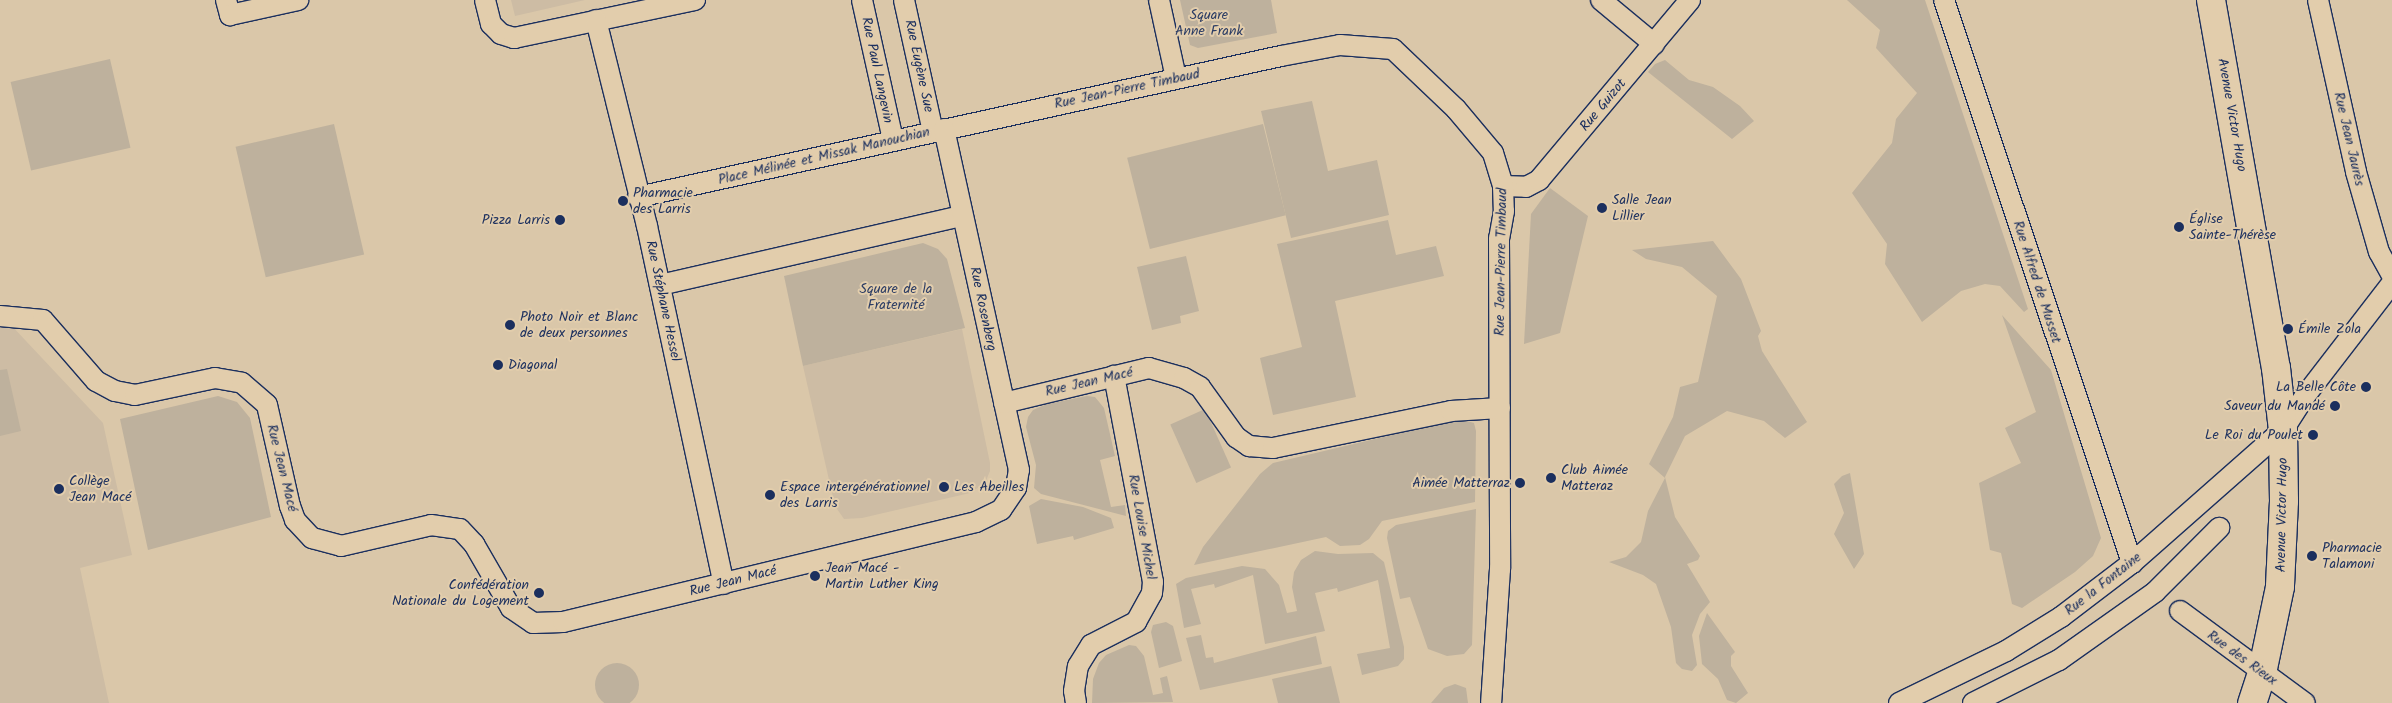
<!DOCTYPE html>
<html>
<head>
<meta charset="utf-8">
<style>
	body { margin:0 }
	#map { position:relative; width:2392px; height:703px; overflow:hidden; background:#dac7a9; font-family:Kalam,sans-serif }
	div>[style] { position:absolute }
	.built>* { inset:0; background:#cdbca4 }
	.green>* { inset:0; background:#beb19d; transform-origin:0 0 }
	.round { border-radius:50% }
	.roads { filter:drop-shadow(1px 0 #1b2f5e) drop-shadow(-1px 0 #1b2f5e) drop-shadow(0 1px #1b2f5e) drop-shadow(0 -1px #1b2f5e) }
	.street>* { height:20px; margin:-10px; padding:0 10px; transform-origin:10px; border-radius:10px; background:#e2cdac }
	.secondary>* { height:28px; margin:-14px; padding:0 14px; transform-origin:14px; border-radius:14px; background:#e2cdac }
	.dots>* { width:14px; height:14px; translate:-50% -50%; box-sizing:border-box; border:2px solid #e2cdac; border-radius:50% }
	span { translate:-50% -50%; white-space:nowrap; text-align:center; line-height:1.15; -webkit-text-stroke:4px #e2cdac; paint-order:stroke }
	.park-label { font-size:14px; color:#2b3c64 }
	.street-label { font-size:14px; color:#1b2f5e }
	.poi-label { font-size:14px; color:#1b2f5e }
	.left { translate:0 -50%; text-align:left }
	.right { translate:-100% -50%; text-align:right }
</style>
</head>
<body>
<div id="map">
	<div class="built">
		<i style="clip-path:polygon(511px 0,585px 0,515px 16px)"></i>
		<i style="clip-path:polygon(11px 325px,103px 423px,132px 555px,80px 568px,109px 703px,0 703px,0 328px)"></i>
		<i style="clip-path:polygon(962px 329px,990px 463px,990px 471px,985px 483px,970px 493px,862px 518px,844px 519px,835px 506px,803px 366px)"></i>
	</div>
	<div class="green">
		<i style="clip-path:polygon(1180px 0,1271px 0,1277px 33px,1198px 48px,1190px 45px)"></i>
		<i style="clip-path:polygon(1847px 0,1925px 0,2028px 309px,2024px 312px,2000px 286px,1985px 284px,1961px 291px,1922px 322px,1885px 264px,1887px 244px,1852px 193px,1892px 143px,1896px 119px,1917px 93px,1876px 48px,1880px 30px)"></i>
		<i style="left:110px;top:59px;width:91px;height:102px;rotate:77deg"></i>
		<i style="clip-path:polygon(1665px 60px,1689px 80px,1713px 87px,1740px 106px,1754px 121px,1732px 139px,1648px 72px,1655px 64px)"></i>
		<i style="clip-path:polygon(1312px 101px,1328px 171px,1377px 160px,1389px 215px,1291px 238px,1261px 111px)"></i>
		<i style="left:334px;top:124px;width:134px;height:101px;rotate:77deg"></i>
		<i style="left:1263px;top:124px;width:94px;height:140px;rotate:76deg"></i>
		<i style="clip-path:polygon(1550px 188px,1588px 216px,1560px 333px,1524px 344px,1531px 214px)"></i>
		<i style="clip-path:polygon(1388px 220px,1396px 255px,1436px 246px,1444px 276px,1335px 301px,1356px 397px,1273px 415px,1260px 358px,1302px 347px,1277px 244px)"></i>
		<i style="clip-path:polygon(1713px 241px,1741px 279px,1761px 331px,1758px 336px,1762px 351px,1807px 422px,1785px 438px,1764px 421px,1727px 411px,1685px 436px,1665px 477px,1675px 517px,1700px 556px,1698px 560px,1687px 564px,1710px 602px,1700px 614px,1692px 635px,1697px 665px,1692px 671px,1682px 669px,1676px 663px,1671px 627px,1656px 584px,1643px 575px,1609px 562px,1626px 557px,1641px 542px,1648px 511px,1665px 478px,1649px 464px,1673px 417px,1680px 387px,1698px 382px,1717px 296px,1682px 267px,1646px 259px,1632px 250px)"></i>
		<i style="clip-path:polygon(923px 243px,938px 249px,947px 259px,965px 328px,803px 366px,784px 276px)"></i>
		<i style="clip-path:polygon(1186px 256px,1199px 311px,1180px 316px,1181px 323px,1152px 330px,1137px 267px)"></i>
		<i style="clip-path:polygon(2002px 315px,2051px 370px,2101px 538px,2093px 556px,2075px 572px,2022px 608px,2012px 604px,2001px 553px,1990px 550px,1979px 483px,2021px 463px,2005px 428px,2036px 412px)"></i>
		<i style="clip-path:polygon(7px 369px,21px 431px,0 436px,0 370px)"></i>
		<i style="clip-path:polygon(218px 396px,237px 402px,250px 418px,271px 517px,148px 550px,120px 419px)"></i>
		<i style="clip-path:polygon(1087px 396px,1095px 397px,1104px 408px,1115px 456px,1100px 460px,1111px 507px,1125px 505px,1126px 516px,1041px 494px,1034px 488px,1036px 465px,1026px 427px,1028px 417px,1033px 410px,1047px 404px)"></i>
		<i style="left:1205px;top:409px;width:64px;height:38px;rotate:66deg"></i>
		<i style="clip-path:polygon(1460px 419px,1474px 423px,1476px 431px,1475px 502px,1382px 521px,1369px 539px,1360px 545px,1340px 546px,1326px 537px,1194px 565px,1203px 547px,1260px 474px,1273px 463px)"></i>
		<i style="clip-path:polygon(1850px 473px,1864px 554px,1854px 569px,1834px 534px,1844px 513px,1834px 484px,1842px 476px)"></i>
		<i style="clip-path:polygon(1041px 499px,1083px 507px,1111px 518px,1114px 528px,1074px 540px,1073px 536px,1037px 544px,1029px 506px)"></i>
		<i style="clip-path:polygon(1476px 509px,1472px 645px,1464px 654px,1447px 656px,1428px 649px,1410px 597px,1400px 599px,1387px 538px,1388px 531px,1396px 525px)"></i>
		<i style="clip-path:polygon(1315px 551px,1338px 554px,1373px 553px,1384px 562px,1404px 647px,1404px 659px,1398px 666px,1362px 675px,1357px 654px,1390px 648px,1378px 580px,1338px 592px,1337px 588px,1315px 593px,1325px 631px,1265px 644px,1253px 575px,1215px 588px,1214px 584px,1191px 589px,1201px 624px,1184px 628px,1176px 584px,1186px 578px,1242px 566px,1265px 569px,1279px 585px,1287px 613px,1297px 611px,1292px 587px,1294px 572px,1301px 560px)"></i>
		<i style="clip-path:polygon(1707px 613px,1735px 652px,1731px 656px,1731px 666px,1748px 693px,1736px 703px,1727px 700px,1718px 679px,1702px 664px,1699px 636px)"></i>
		<i style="clip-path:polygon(1166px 622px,1173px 626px,1182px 661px,1159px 668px,1151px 632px,1153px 625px)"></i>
		<i style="clip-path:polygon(1201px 635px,1206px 658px,1213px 657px,1214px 663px,1316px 636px,1322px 664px,1200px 690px,1186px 638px)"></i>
		<i style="clip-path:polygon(1129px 645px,1136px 646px,1144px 656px,1153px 695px,1163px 693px,1160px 678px,1167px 676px,1173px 702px,1092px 703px,1093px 679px,1099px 663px,1106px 655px)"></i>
		<i class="round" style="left:595px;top:663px;width:44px;height:44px"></i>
		<i style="clip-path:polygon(1331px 666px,1340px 703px,1278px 703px,1272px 679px)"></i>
		<i style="clip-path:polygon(1455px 684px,1466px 688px,1468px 703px,1431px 703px,1444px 688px)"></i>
	</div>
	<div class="roads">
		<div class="street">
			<i style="left:226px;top:0;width:16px;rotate:75deg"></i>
			<i style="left:230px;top:15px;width:70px;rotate:-12.4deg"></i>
			<i style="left:485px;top:0;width:25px;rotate:76deg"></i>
			<i style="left:491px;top:24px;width:14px;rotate:45deg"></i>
			<i style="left:501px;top:34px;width:14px;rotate:17deg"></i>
			<i style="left:514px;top:38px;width:185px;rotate:-11.9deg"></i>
			<i style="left:862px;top:0;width:143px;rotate:77.5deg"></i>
			<i style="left:904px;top:0;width:135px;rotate:77.6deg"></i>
			<i style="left:1159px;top:0;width:80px;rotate:77.7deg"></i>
			<i style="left:1601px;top:0;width:69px;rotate:39.7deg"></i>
			<i style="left:1944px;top:0;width:594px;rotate:71.53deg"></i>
			<i style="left:2318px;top:0;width:176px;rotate:77.5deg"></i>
			<i style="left:2356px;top:172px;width:83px;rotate:74deg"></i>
			<i style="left:2379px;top:252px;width:26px;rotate:61deg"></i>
			<i style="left:596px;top:20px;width:212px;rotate:76.1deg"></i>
			<i style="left:647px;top:226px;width:366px;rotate:77.9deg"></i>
			<i style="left:1503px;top:186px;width:23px;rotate:2deg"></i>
			<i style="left:1526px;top:187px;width:15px;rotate:-28deg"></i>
			<i style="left:1539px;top:180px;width:235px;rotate:-50deg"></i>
			<i style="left:638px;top:197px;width:658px;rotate:-12.37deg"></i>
			<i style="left:1281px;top:56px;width:60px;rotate:-10.6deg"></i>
			<i style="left:1340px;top:45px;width:53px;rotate:4.3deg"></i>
			<i style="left:1393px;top:49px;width:87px;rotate:43.6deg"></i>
			<i style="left:1456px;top:109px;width:57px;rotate:49.9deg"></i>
			<i style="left:1493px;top:153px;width:34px;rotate:73deg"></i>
			<i style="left:1503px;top:186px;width:25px;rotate:88deg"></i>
			<i style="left:1504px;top:211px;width:27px;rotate:100deg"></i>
			<i style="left:1499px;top:238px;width:331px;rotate:89.8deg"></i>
			<i style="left:1500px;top:569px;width:134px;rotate:93.8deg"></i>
			<i style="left:660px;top:285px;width:309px;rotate:-12.9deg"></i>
			<i style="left:0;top:316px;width:43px;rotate:5.3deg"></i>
			<i style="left:43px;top:320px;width:81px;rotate:49deg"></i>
			<i style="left:96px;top:381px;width:21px;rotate:28deg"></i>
			<i style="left:115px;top:391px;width:20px;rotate:11deg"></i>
			<i style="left:135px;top:395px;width:82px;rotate:-12deg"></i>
			<i style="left:215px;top:378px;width:27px;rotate:10deg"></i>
			<i style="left:242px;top:383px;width:33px;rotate:41deg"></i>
			<i style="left:267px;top:405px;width:104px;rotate:77.2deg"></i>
			<i style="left:290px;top:506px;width:15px;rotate:70deg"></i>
			<i style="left:295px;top:520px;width:25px;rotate:47deg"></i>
			<i style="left:312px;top:538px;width:30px;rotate:15deg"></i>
			<i style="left:341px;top:546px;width:92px;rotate:-13.1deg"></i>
			<i style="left:431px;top:525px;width:29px;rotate:8deg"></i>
			<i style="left:460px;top:529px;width:21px;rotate:47deg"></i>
			<i style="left:474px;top:544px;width:74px;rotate:60deg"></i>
			<i style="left:511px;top:608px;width:27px;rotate:34deg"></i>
			<i style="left:533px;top:623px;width:30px;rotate:-2deg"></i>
			<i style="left:563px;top:622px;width:425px;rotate:-13.6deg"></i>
			<i style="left:976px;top:522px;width:28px;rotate:-26deg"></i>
			<i style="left:1001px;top:510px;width:27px;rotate:-56deg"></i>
			<i style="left:1016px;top:488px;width:18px;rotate:-81deg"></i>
			<i style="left:1019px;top:470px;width:349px;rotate:-102.4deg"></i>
			<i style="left:1004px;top:403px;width:149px;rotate:-13.6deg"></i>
			<i style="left:1149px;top:368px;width:36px;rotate:16deg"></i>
			<i style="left:1184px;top:378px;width:18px;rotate:29deg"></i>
			<i style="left:1200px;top:387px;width:62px;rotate:54.2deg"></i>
			<i style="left:1236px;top:437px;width:16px;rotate:35deg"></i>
			<i style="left:1249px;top:446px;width:24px;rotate:5deg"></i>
			<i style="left:1273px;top:448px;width:182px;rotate:-11.7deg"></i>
			<i style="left:1451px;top:411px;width:49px;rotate:-3.5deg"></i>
			<i style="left:2180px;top:611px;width:155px;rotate:36.4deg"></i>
			<i style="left:1076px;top:703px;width:12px;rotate:-99deg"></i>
			<i style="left:1074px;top:691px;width:25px;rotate:-81deg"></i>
			<i style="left:1078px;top:666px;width:25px;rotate:-58deg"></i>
			<i style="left:1091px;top:645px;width:51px;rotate:-27.1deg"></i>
			<i style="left:1136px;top:622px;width:33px;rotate:-61deg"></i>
			<i style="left:1152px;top:593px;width:11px;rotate:-85deg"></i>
			<i style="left:1153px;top:582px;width:210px;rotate:-100.7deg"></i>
			<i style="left:1899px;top:703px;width:119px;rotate:-25.9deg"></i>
			<i style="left:2006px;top:651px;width:65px;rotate:-31.7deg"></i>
			<i style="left:2061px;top:617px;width:89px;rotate:-37.3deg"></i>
			<i style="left:2132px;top:563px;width:201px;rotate:-41.4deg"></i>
			<i style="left:2283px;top:430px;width:40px;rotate:-57.1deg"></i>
			<i style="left:2305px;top:396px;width:143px;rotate:-52.4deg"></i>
			<i style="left:1973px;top:703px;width:96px;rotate:-26.6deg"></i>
			<i style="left:2059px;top:660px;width:118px;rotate:-35.3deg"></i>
			<i style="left:2155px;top:592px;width:91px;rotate:-45deg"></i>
		</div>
		<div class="secondary">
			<i style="left:2211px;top:0;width:374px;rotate:80deg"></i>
			<i style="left:2276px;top:368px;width:62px;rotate:83.6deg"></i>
			<i style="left:2283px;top:430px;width:71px;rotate:89.2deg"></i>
			<i style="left:2284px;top:501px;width:86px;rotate:92.7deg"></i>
			<i style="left:2280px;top:587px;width:88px;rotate:101.8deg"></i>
			<i style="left:2262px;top:673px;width:32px;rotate:108deg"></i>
		</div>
	</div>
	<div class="dots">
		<i style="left:623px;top:201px;background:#1b2f5e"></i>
		<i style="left:1602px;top:208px;background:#1b2f5e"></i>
		<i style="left:560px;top:220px;background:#1b2f5e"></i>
		<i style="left:2179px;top:227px;background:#1b2f5e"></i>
		<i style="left:510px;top:325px;background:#1b2f5e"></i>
		<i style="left:2288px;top:329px;background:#1b2f5e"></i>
		<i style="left:498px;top:365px;background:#1b2f5e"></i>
		<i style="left:2366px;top:387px;background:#1b2f5e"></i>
		<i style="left:2335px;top:406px;background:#1b2f5e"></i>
		<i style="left:2313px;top:435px;background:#1b2f5e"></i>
		<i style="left:1551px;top:478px;background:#1b2f5e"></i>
		<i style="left:1520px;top:483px;background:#1b2f5e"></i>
		<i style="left:944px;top:487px;background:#1b2f5e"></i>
		<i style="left:59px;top:489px;background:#1b2f5e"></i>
		<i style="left:770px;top:495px;background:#1b2f5e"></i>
		<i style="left:2312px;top:556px;background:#1b2f5e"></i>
		<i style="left:815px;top:576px;background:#1b2f5e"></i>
		<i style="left:539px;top:593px;background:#1b2f5e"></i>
	</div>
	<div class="park-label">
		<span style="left:1209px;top:23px">Square<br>Anne Frank</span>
		<span style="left:896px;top:297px">Square de la<br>Fraternité</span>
	</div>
	<div class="street-label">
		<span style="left:919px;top:66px;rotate:78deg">Rue Eugène Sue</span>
		<span style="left:877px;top:70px;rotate:78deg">Rue Paul Langevin</span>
		<span style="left:1127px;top:89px;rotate:-12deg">Rue Jean-Pierre Timbaud</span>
		<span style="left:1603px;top:105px;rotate:-50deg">Rue Guizot</span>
		<span style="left:2232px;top:115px;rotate:80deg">Avenue Victor Hugo</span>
		<span style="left:2349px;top:139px;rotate:77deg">Rue Jean Jaurès</span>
		<span style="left:824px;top:156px;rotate:-13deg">Place Mélinée et Missak Manouchian</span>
		<span style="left:1501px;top:262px;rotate:-89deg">Rue Jean-Pierre Timbaud</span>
		<span style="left:2037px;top:282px;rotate:72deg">Rue Alfred de Musset</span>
		<span style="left:663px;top:301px;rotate:78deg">Rue Stéphane Hessel</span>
		<span style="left:983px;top:309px;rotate:78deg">Rue Rosenberg</span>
		<span style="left:1089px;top:382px;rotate:-13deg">Rue Jean Macé</span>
		<span style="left:282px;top:468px;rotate:76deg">Rue Jean Macé</span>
		<span style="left:2282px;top:515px;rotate:-89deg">Avenue Victor Hugo</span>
		<span style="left:1142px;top:527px;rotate:80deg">Rue Louise Michel</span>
		<span style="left:733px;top:581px;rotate:-14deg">Rue Jean Macé</span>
		<span style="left:2103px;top:584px;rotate:-38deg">Rue la Fontaine</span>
		<span style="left:2242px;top:658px;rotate:36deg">Rue des Rieux</span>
	</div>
	<div class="poi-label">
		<span class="left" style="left:633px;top:201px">Pharmacie<br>des Larris</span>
		<span class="left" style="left:1612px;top:208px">Salle Jean<br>Lillier</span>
		<span class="left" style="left:2189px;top:227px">Église<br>Sainte-Thérèse</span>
		<span class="right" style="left:550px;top:220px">Pizza Larris</span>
		<span class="left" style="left:520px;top:325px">Photo Noir et Blanc<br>de deux personnes</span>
		<span class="left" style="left:2298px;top:329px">Émile Zola</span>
		<span class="left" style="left:508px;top:365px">Diagonal</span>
		<span class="right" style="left:2356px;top:387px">La Belle Côte</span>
		<span class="right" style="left:2325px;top:406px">Saveur du Mandé</span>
		<span class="right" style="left:2303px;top:435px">Le Roi du Poulet</span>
		<span class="left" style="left:1561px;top:478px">Club Aimée<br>Matteraz</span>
		<span class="left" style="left:69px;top:489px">Collège<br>Jean Macé</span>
		<span class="right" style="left:1510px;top:483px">Aimée Matterraz</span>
		<span class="left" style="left:780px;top:495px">Espace intergénérationnel<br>des Larris</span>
		<span class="left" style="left:954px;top:487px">Les Abeilles</span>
		<span class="left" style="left:2322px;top:556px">Pharmacie<br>Talamoni</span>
		<span class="left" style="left:825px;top:576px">Jean Macé -<br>Martin Luther King</span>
		<span class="right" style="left:529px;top:593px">Confédération<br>Nationale du Logement</span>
	</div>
</div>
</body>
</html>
